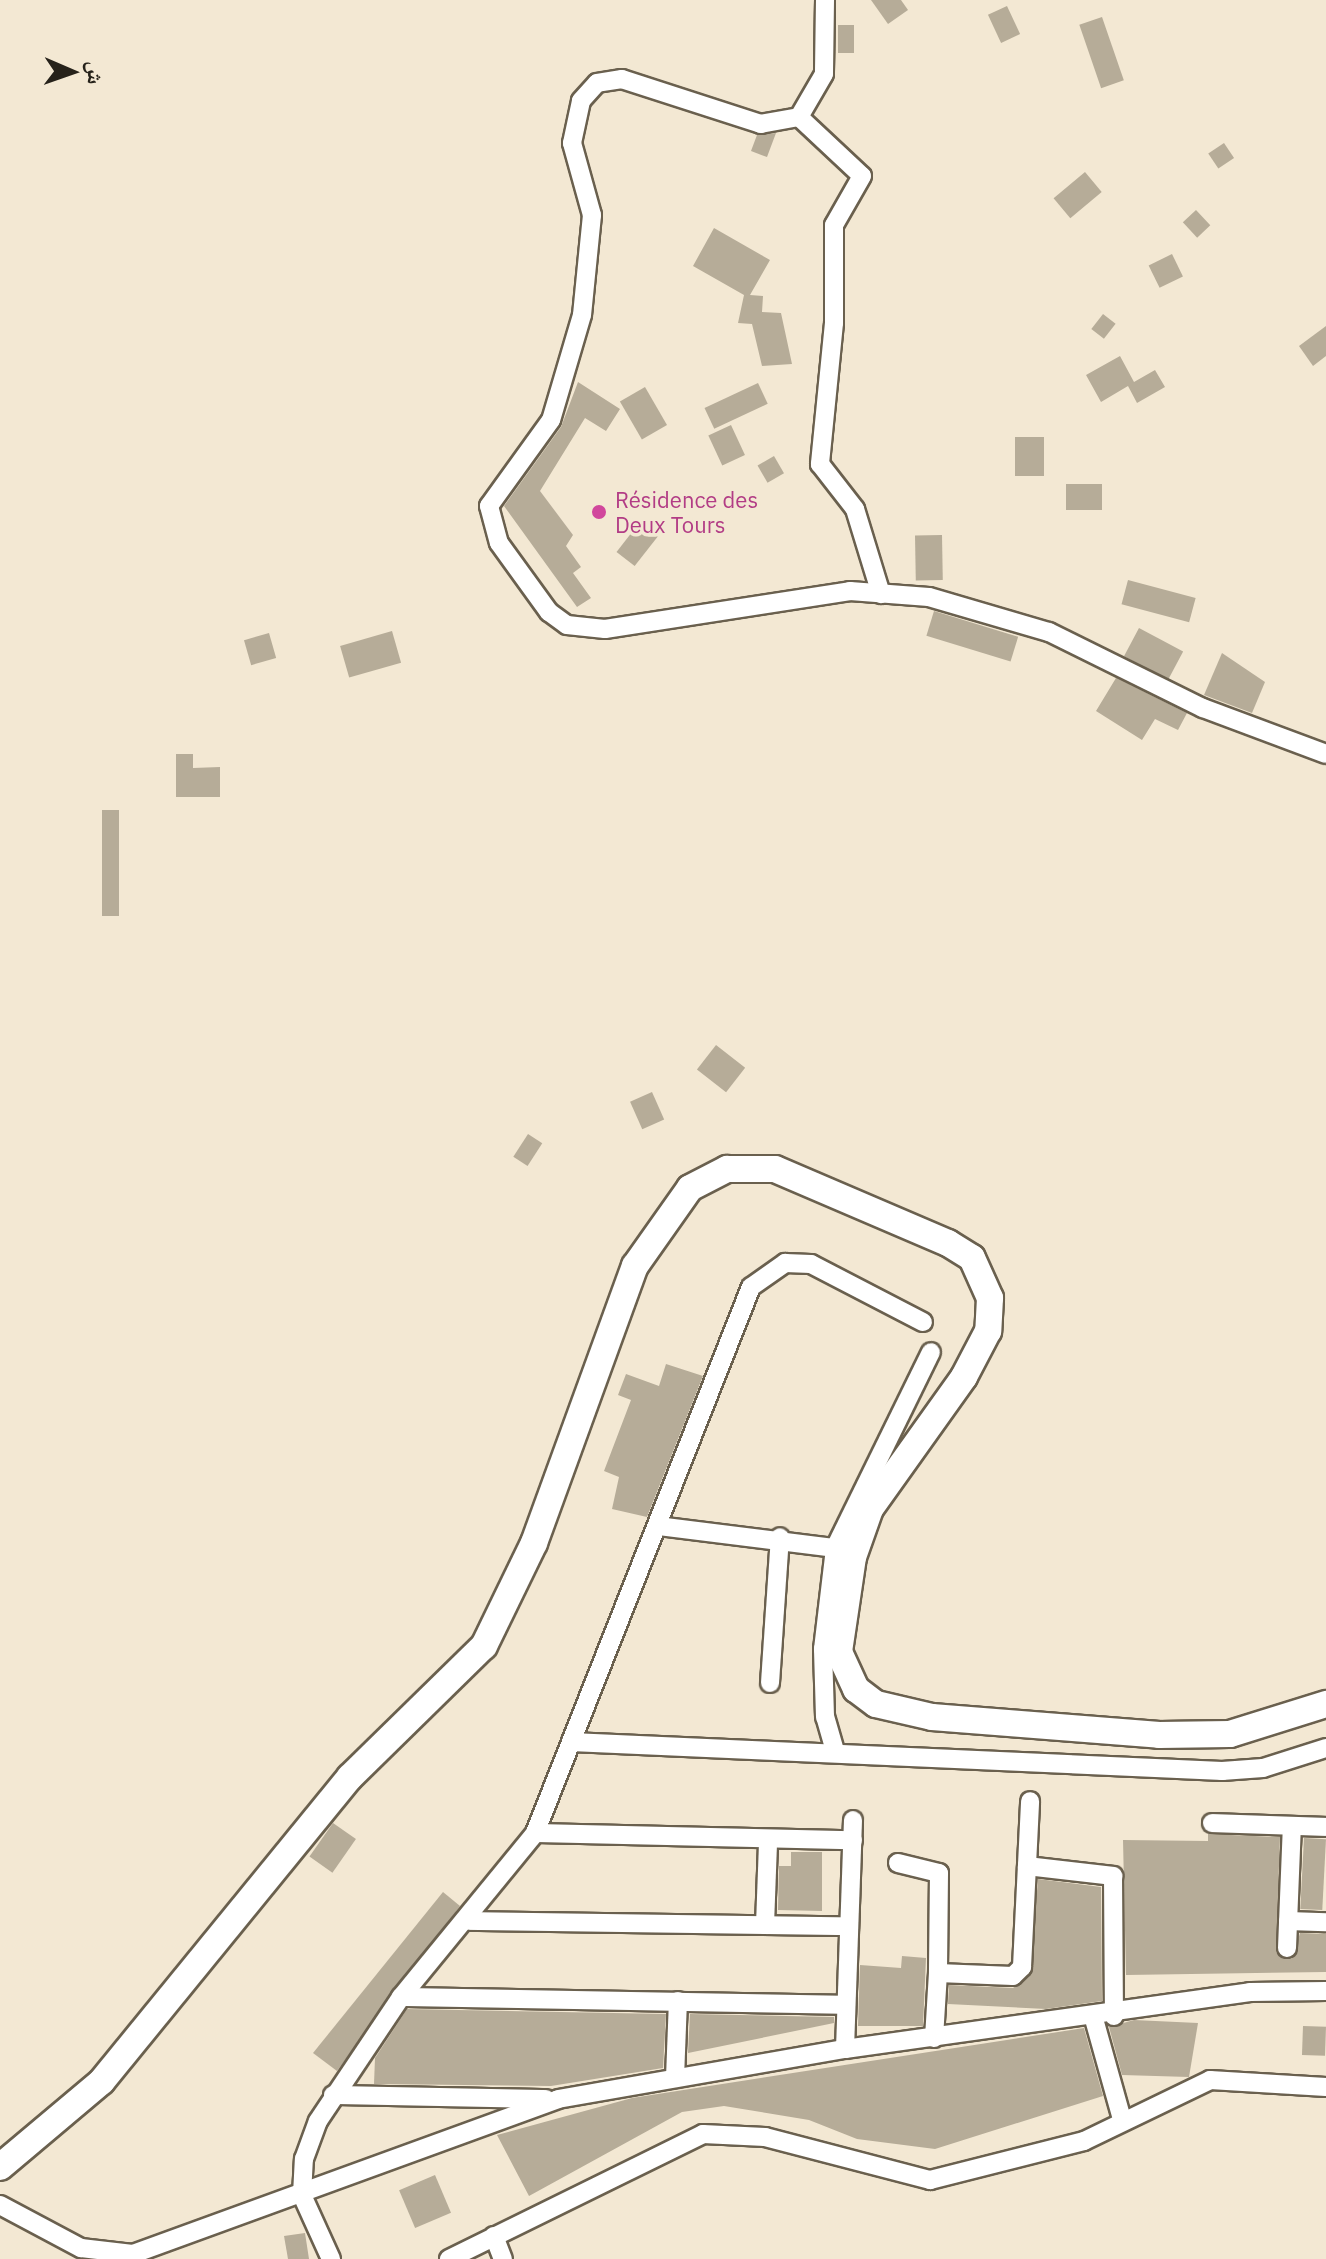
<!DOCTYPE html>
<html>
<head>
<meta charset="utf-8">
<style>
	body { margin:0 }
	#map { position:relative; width:1326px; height:2259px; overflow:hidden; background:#f3e8d3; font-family:"IBM Plex Sans","Noto Naskh Arabic",sans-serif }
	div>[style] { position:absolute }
	.building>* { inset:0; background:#b6ac98; transform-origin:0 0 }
	.roads { filter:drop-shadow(2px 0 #6a604e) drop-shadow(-2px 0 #6a604e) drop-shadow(0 2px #6a604e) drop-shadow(0 -2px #6a604e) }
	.minor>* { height:18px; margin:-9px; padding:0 9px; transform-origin:9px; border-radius:9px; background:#fff }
	.secondary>* { height:26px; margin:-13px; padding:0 13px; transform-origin:13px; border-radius:13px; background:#fff }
	.dots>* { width:22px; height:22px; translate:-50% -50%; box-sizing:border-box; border:4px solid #f3e8d3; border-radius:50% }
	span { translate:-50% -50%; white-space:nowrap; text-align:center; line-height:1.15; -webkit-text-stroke:7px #f3e8d3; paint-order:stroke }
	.hotel-label { font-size:22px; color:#b23c85 }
	.left { translate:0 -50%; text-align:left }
	.north { position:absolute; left:32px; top:32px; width:80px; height:80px; -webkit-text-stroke:6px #f3e8d3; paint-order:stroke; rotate:92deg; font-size:22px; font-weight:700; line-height:32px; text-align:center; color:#26221a }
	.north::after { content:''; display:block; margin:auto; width:28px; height:36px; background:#26221a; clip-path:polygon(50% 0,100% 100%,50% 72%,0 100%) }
</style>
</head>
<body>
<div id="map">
	<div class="building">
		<i style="clip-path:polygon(871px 0,901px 0,908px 10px,888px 24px)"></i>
		<i style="left:1007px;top:6px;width:31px;height:21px;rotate:65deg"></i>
		<i style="left:1102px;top:17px;width:67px;height:24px;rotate:71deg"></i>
		<i style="left:838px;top:25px;width:16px;height:28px"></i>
		<i style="clip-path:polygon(776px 133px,767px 157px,751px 151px,757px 135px)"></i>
		<i style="left:1224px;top:143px;width:18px;height:19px;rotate:56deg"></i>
		<i style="left:1085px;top:172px;width:26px;height:41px;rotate:50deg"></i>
		<i style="left:1196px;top:210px;width:21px;height:18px;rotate:47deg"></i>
		<i style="clip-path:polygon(714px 228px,770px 260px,750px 295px,763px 296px,762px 312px,781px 313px,792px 364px,762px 366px,752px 324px,738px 323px,744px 295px,693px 266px)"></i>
		<i style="left:1172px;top:254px;width:25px;height:26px;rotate:64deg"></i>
		<i style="left:1103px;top:314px;width:16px;height:19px;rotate:38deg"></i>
		<i style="clip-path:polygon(1326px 326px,1326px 356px,1313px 366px,1299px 346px)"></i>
		<i style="clip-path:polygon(1120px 356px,1134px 382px,1155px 370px,1165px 387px,1137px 403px,1128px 386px,1101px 402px,1086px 375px)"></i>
		<i style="clip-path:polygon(578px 382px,620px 409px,606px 431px,585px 418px,540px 491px,573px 535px,566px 546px,581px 567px,573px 573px,591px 598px,577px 607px,504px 506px,561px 427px)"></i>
		<i style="left:758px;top:383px;width:23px;height:59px;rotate:65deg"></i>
		<i style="left:645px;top:387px;width:44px;height:29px;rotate:60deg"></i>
		<i style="left:731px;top:425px;width:33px;height:25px;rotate:65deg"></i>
		<i style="left:1015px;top:437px;width:29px;height:39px"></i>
		<i style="left:774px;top:456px;width:20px;height:19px;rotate:60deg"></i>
		<i style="left:1066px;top:484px;width:36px;height:26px"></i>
		<i style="left:643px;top:518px;width:23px;height:43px;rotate:38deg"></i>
		<i style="left:942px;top:535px;width:45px;height:27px;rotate:89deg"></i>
		<i style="left:1128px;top:580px;width:70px;height:25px;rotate:15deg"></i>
		<i style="left:934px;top:611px;width:88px;height:26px;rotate:17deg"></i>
		<i style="left:1139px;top:628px;width:50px;height:32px;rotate:28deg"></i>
		<i style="left:392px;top:631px;width:33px;height:54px;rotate:74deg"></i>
		<i style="left:269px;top:633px;width:26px;height:26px;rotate:74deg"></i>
		<i style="clip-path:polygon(1222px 653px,1265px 682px,1252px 713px,1204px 695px)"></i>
		<i style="clip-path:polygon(1116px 678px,1187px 713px,1178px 730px,1155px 719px,1142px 740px,1096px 711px)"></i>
		<i style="clip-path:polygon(176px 754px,193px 754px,193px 768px,220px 767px,220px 797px,176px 797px)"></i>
		<i style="left:102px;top:810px;width:17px;height:106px"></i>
		<i style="left:716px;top:1045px;width:37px;height:31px;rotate:38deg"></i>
		<i style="left:652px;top:1092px;width:30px;height:24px;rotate:66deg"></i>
		<i style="left:528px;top:1134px;width:17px;height:27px;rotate:33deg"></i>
		<i style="clip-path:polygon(666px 1364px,703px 1376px,647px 1517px,612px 1509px,619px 1477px,604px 1471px,631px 1400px,618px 1395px,626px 1374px,659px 1386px)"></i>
		<i style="left:333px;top:1823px;width:28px;height:41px;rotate:35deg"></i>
		<i style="clip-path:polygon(1208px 1834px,1280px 1837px,1276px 1953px,1292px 1959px,1300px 1933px,1326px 1934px,1326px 1972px,1126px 1975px,1123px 1840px,1208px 1841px)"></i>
		<i style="left:1304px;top:1838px;width:22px;height:71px;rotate:3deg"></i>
		<i style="clip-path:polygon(791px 1852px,822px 1852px,822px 1911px,778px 1910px,779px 1866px,791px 1866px)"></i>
		<i style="clip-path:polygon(1038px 1879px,1101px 1887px,1102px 2001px,1046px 2009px,948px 2004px,949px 1985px,1013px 1988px,1030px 1975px)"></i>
		<i style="clip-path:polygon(443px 1892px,460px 1906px,337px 2071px,313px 2053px)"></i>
		<i style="clip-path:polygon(902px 1956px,926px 1958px,923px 2026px,858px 2026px,860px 1965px,901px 1968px)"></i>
		<i style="clip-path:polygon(407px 2009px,666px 2014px,663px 2068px,551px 2086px,374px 2084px,375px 2058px)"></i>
		<i style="clip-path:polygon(690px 2014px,834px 2017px,834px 2023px,688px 2053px)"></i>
		<i style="clip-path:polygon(1134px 2020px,1198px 2023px,1189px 2077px,1122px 2075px,1109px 2027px)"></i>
		<i style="left:1303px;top:2026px;width:23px;height:29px;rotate:2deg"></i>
		<i style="clip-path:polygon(1084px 2028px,1103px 2096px,935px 2149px,857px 2139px,809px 2120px,724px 2106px,682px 2112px,529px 2196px,497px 2135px,632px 2098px)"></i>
		<i style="left:435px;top:2175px;width:41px;height:39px;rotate:67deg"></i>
		<i style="clip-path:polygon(305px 2233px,309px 2259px,288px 2259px,284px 2236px)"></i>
	</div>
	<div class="roads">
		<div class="minor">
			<i style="left:825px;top:0;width:74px;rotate:90.8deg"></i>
			<i style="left:824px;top:74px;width:50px;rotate:120.2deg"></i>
			<i style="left:799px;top:117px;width:39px;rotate:170deg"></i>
			<i style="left:761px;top:124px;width:146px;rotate:-162.1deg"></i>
			<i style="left:622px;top:79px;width:25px;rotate:171deg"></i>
			<i style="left:597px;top:83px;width:24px;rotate:132deg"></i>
			<i style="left:581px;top:101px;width:43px;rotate:102.1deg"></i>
			<i style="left:572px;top:143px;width:75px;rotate:74.5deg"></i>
			<i style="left:592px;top:215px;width:100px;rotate:95.7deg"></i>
			<i style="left:582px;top:315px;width:109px;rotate:106.4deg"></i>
			<i style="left:551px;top:420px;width:106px;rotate:125.8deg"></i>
			<i style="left:489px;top:506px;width:38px;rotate:75deg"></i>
			<i style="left:499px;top:543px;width:85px;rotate:54.1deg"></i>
			<i style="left:549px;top:612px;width:22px;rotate:36deg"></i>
			<i style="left:567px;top:625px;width:38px;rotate:6deg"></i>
			<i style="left:605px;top:629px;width:248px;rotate:-8.8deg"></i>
			<i style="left:850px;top:591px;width:79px;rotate:4.3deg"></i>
			<i style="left:929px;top:597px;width:125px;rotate:16.3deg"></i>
			<i style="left:1049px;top:632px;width:172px;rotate:26.3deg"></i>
			<i style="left:1203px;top:708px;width:131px;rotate:20.5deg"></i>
			<i style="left:799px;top:117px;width:86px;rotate:43.1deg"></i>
			<i style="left:862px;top:176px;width:56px;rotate:119.7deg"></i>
			<i style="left:834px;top:225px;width:98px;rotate:90deg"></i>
			<i style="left:834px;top:323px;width:142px;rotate:95.7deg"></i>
			<i style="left:820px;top:464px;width:57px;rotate:52.1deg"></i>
			<i style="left:855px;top:509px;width:89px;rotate:73deg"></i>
			<i style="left:658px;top:1526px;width:178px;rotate:7.1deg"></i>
			<i style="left:770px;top:1683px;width:146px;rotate:-86.1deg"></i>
			<i style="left:571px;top:1742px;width:652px;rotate:2.55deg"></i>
			<i style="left:1222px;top:1771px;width:41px;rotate:-4.2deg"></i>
			<i style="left:1263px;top:1768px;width:66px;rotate:-17.6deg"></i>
			<i style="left:835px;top:1751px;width:35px;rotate:-106deg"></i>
			<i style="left:825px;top:1717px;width:68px;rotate:-91.7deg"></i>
			<i style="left:823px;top:1649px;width:102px;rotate:-83.2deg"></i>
			<i style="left:835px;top:1548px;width:218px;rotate:-63.9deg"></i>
			<i style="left:1212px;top:1823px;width:114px;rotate:2deg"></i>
			<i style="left:535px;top:1833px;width:318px;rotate:1.3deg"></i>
			<i style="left:898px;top:1863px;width:42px;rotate:13.7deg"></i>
			<i style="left:939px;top:1873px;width:100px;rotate:90.6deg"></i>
			<i style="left:938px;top:1973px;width:75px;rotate:2.3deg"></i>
			<i style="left:1013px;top:1976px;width:13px;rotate:-45deg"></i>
			<i style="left:1022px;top:1967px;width:166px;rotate:-87.2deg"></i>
			<i style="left:1027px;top:1866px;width:87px;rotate:6.6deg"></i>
			<i style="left:1113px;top:1876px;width:140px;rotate:89.6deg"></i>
			<i style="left:470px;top:1921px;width:376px;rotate:0.8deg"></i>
			<i style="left:1288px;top:1921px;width:38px;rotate:2deg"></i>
			<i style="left:765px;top:1925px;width:83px;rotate:-87.9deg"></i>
			<i style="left:1287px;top:1948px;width:122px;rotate:-87.7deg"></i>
			<i style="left:401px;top:1997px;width:445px;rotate:1deg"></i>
			<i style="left:1094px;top:2019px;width:104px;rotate:74.4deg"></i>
			<i style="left:934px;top:2038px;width:65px;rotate:-86.5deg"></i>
			<i style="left:845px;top:2049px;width:229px;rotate:-88deg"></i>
			<i style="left:675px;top:2078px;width:77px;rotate:-87.8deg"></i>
			<i style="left:333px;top:2095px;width:213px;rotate:1.1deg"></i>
			<i style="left:0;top:2205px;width:92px;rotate:28deg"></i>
			<i style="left:81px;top:2248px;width:52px;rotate:6.6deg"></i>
			<i style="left:133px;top:2254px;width:452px;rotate:-20deg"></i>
			<i style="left:558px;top:2099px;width:291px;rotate:-9.9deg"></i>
			<i style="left:845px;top:2049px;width:409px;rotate:-8deg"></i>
			<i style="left:1250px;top:1992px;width:76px;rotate:-0.8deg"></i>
			<i style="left:494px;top:2236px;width:25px;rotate:69deg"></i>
			<i style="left:331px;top:2259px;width:70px;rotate:-114.4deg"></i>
			<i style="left:302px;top:2195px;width:36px;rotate:-87deg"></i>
			<i style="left:304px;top:2159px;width:40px;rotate:-69.8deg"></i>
			<i style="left:318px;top:2121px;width:149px;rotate:-56.2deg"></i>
			<i style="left:401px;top:1997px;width:212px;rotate:-50.7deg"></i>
			<i style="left:535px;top:1833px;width:587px;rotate:-68.42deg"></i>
			<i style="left:751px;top:1287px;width:42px;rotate:-35.2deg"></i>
			<i style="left:785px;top:1263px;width:26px;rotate:2deg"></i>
			<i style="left:811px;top:1264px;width:126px;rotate:27.4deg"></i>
			<i style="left:449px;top:2259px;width:283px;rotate:-26.2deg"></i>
			<i style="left:703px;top:2134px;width:62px;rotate:2.8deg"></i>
			<i style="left:765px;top:2137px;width:171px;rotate:14.6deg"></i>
			<i style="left:930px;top:2180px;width:159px;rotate:-14.2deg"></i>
			<i style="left:1084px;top:2141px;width:140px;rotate:-25.8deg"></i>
			<i style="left:1210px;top:2080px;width:116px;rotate:3.5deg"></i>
		</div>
		<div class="secondary">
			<i style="left:0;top:2167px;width:133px;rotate:-40.1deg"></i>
			<i style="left:102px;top:2081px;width:392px;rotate:-50.8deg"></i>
			<i style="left:350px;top:1777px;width:187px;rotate:-44.4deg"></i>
			<i style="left:484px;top:1646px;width:114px;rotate:-64.1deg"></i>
			<i style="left:534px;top:1543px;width:295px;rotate:-70deg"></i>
			<i style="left:635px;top:1266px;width:95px;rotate:-54.8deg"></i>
			<i style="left:690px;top:1188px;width:42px;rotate:-27.2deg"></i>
			<i style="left:727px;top:1169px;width:48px"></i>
			<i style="left:775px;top:1169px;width:188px;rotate:23.2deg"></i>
			<i style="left:948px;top:1243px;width:28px;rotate:32deg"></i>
			<i style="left:972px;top:1258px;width:44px;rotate:65.8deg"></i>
			<i style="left:990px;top:1298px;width:33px;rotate:93deg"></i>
			<i style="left:988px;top:1331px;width:52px;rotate:117.6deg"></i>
			<i style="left:964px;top:1377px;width:162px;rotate:125.5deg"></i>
			<i style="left:870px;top:1509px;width:51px;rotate:109.5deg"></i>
			<i style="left:853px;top:1557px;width:96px;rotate:98.4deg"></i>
			<i style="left:839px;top:1652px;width:41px;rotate:65.3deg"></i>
			<i style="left:856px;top:1689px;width:25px;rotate:37deg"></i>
			<i style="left:876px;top:1704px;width:57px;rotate:13.1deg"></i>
			<i style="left:932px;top:1717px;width:228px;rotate:4.5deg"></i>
			<i style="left:1159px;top:1735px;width:71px;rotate:-0.8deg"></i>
			<i style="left:1230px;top:1734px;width:101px;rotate:-17.4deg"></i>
		</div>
	</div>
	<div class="dots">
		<i style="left:599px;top:512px;background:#d1479c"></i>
	</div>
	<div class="hotel-label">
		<span class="left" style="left:615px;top:512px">Résidence des<br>Deux Tours</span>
	</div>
	<div class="north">ش</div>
</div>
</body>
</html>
